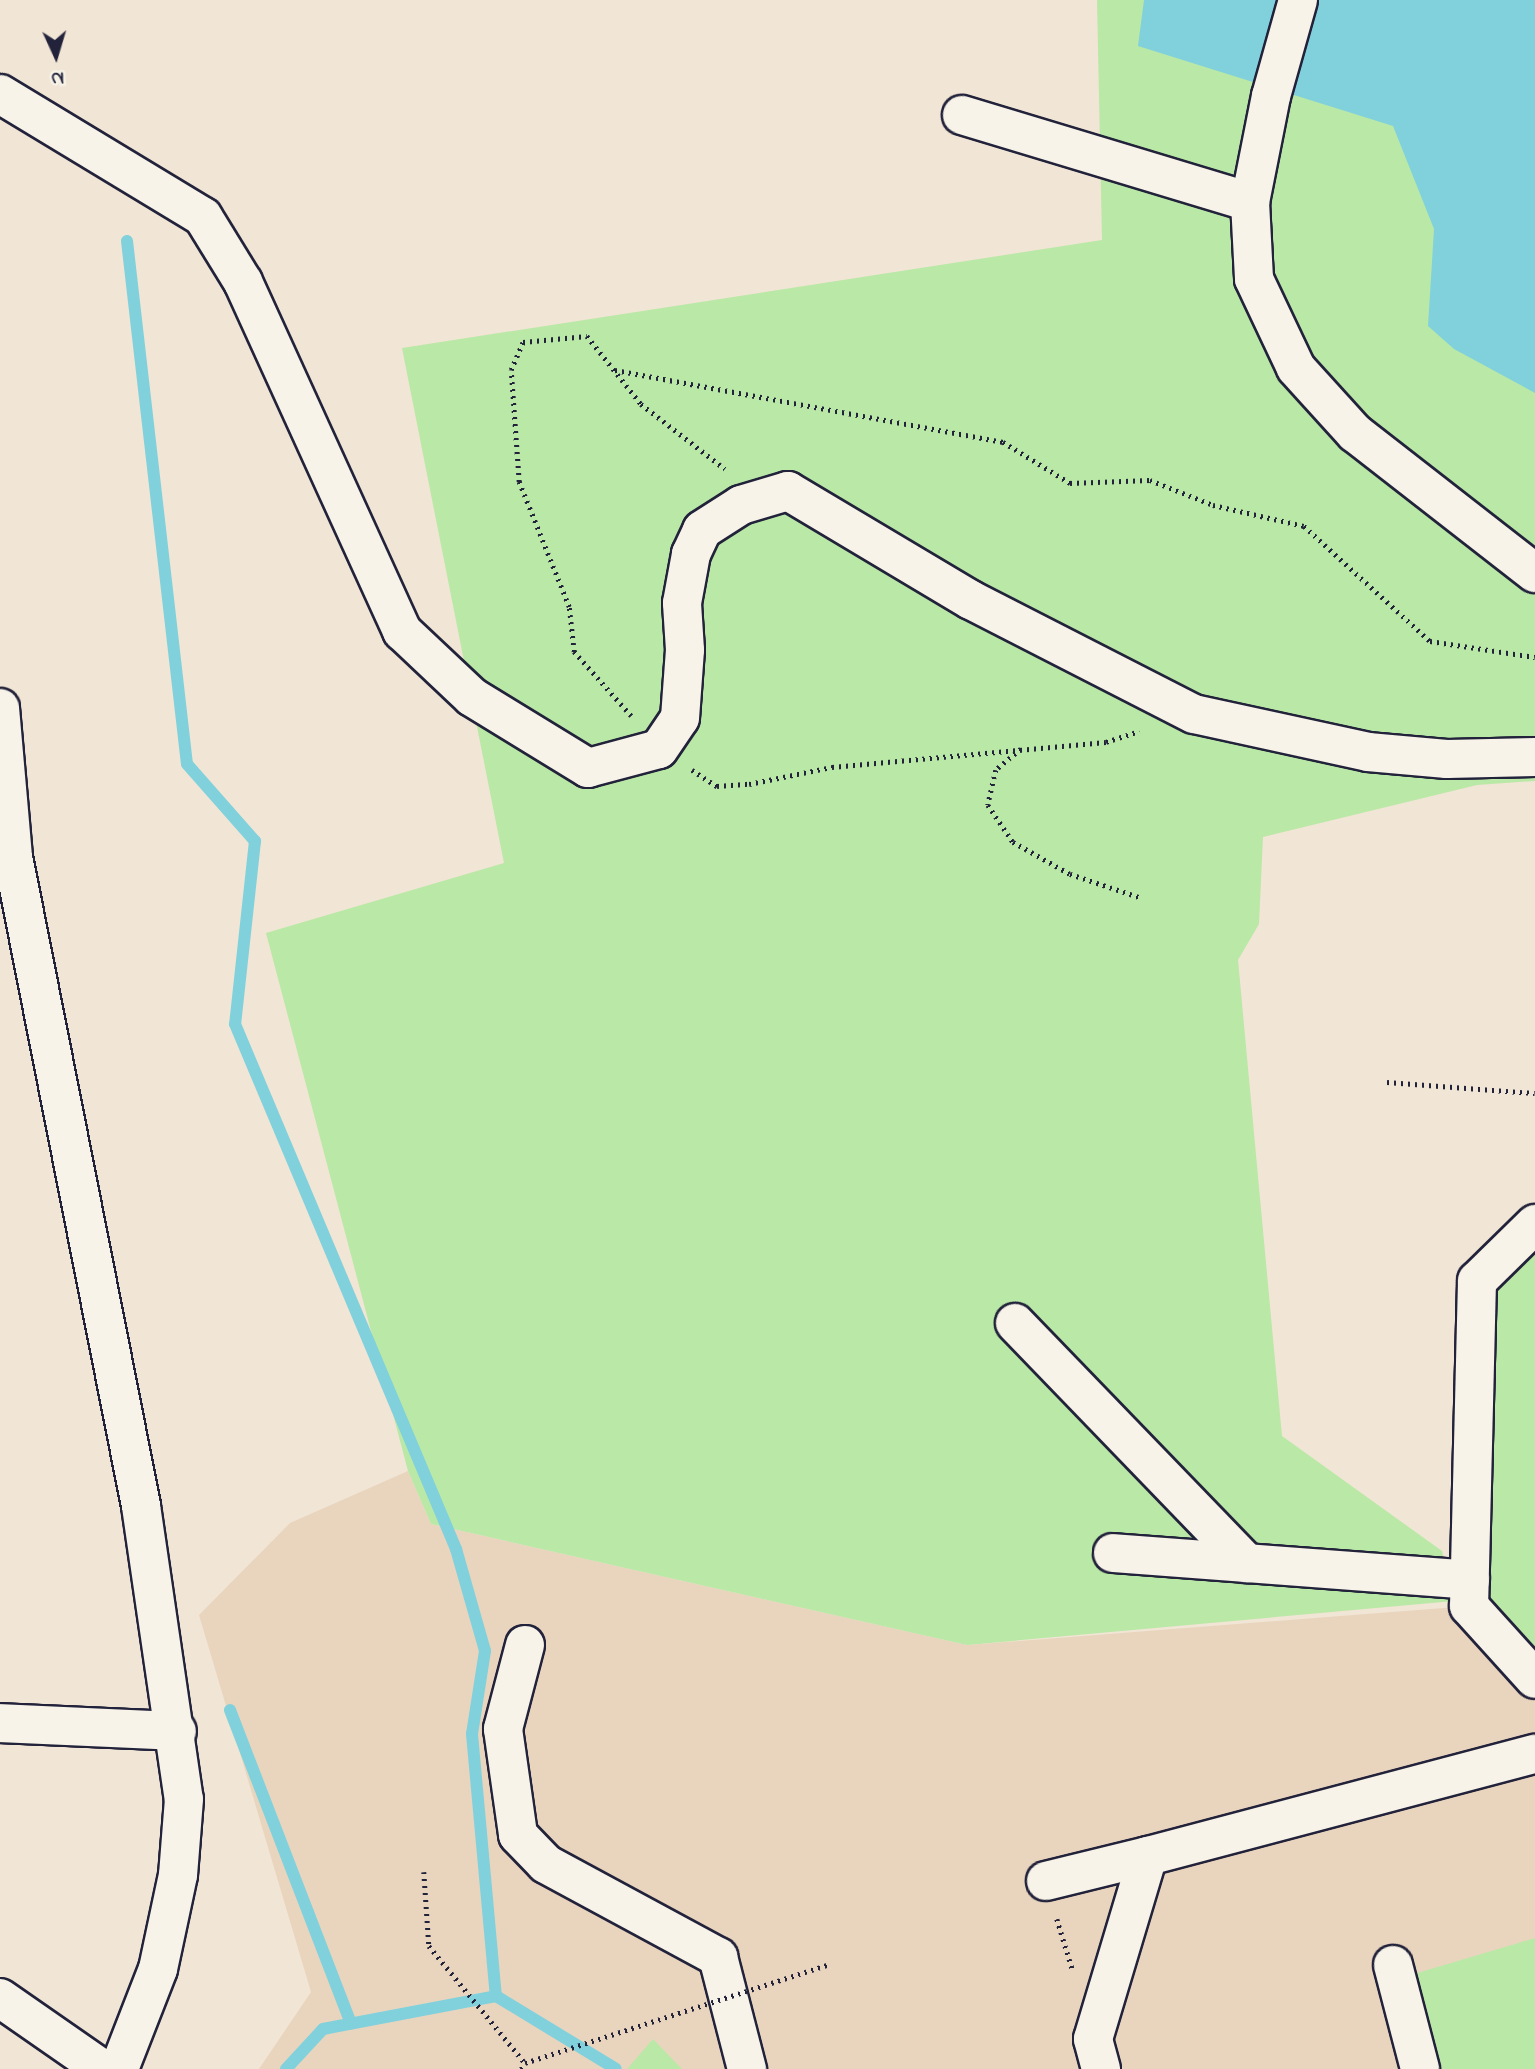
<!DOCTYPE html>
<html>
<head>
<meta charset="utf-8">
<style>
	body { margin:0 }
	#map { position:relative; width:1535px; height:2069px; overflow:hidden; background:#f1e5d5; font-family:"Indie Flower",sans-serif }
	div>[style] { position:absolute }
	.built>* { inset:0; background:#e9d5be }
	.green>* { inset:0; background:#bae8a6 }
	.water>* { inset:0; background:#81d1dc }
	.stream>* { height:12px; margin:-6px; padding:0 6px; transform-origin:6px; border-radius:6px; background:#81d1dc }
	.path>* { height:4.5px; margin-top:-2.25px; transform-origin:0; background:repeating-linear-gradient(90deg,#22223b 0 2px,transparent 0 7px) }
	.roads { filter:drop-shadow(2px 0 #22223b) drop-shadow(-2px 0 #22223b) drop-shadow(0 2px #22223b) drop-shadow(0 -2px #22223b) }
	.minor>* { height:38px; margin:-19px; padding:0 19px; transform-origin:19px; border-radius:19px; background:#f7f3e8 }
	.path-bridge>* { height:4.5px; margin-top:-2.25px; transform-origin:0; background:repeating-linear-gradient(90deg,#22223b 0 2px,transparent 0 7px) }
	span { translate:-50% -50%; white-space:nowrap; text-align:center; line-height:1.15; -webkit-text-stroke:7px #f7f3e8; paint-order:stroke }
	.north { position:absolute; left:21px; top:21px; width:70px; height:70px; -webkit-text-stroke:5px #f7f3e8; paint-order:stroke; rotate:176deg; font-size:19px; font-weight:700; line-height:28px; text-align:center; color:#22223b }
	.north::after { content:''; display:block; margin:auto; width:24px; height:32px; background:#22223b; clip-path:polygon(50% 0,100% 100%,50% 72%,0 100%) }
</style>
</head>
<body>
<div id="map">
	<div class="built">
		<i style="clip-path:polygon(408px 1471px,431px 1524px,967px 1645px,1469px 1606px,1535px 1694px,1535px 2069px,259px 2069px,311px 1992px,199px 1615px,290px 1523px)"></i>
	</div>
	<div class="green">
		<i style="clip-path:polygon(1097px 0,1535px 0,1535px 781px,1477px 785px,1263px 837px,1259px 924px,1238px 960px,1282px 1436px,1442px 1551px,1454px 1601px,967px 1645px,431px 1524px,408px 1471px,266px 933px,504px 863px,402px 348px,1102px 240px)"></i>
		<i style="clip-path:polygon(1535px 1224px,1535px 1675px,1469px 1606px,1477px 1281px)"></i>
		<i style="clip-path:polygon(1535px 1938px,1535px 2069px,1433px 2069px,1407px 1976px)"></i>
		<i style="clip-path:polygon(653px 2039px,682px 2069px,627px 2069px)"></i>
	</div>
	<div class="water">
		<i style="clip-path:polygon(1144px 0,1535px 0,1535px 393px,1454px 349px,1428px 326px,1434px 229px,1393px 126px,1138px 46px)"></i>
	</div>
	<div class="stream">
		<i style="left:127px;top:241px;width:526px;rotate:83.46deg"></i>
		<i style="left:187px;top:764px;width:103px;rotate:48.6deg"></i>
		<i style="left:255px;top:841px;width:184px;rotate:96.2deg"></i>
		<i style="left:235px;top:1024px;width:570px;rotate:67.17deg"></i>
		<i style="left:456px;top:1549px;width:106px;rotate:74.1deg"></i>
		<i style="left:485px;top:1651px;width:84px;rotate:98.9deg"></i>
		<i style="left:472px;top:1734px;width:263px;rotate:84.8deg"></i>
		<i style="left:496px;top:1996px;width:140px;rotate:31.3deg"></i>
		<i style="left:230px;top:1710px;width:336px;rotate:68.9deg"></i>
		<i style="left:286px;top:2069px;width:54px;rotate:-47.2deg"></i>
		<i style="left:323px;top:2029px;width:176px;rotate:-10.8deg"></i>
	</div>
	<div class="path">
		<i style="left:615px;top:370px;width:395px;rotate:10.5deg"></i>
		<i style="left:1003px;top:442px;width:79px;rotate:31.5deg"></i>
		<i style="left:1070px;top:483px;width:80px;rotate:-2.1deg"></i>
		<i style="left:1150px;top:480px;width:68px;rotate:21.6deg"></i>
		<i style="left:1213px;top:505px;width:93px;rotate:13deg"></i>
		<i style="left:1304px;top:526px;width:171px;rotate:42.4deg"></i>
		<i style="left:1430px;top:641px;width:106px;rotate:8.7deg"></i>
		<i style="left:631px;top:716px;width:86px;rotate:-131.7deg"></i>
		<i style="left:574px;top:652px;width:45px;rotate:-96.3deg"></i>
		<i style="left:569px;top:607px;width:135px;rotate:-111.8deg"></i>
		<i style="left:519px;top:482px;width:112px;rotate:-94.1deg"></i>
		<i style="left:511px;top:370px;width:30px;rotate:-67deg"></i>
		<i style="left:523px;top:342px;width:64px;rotate:-5.4deg"></i>
		<i style="left:587px;top:336px;width:87px;rotate:51.5deg"></i>
		<i style="left:641px;top:404px;width:106px;rotate:37.7deg"></i>
		<i style="left:1021px;top:749px;width:33px;rotate:140deg"></i>
		<i style="left:996px;top:770px;width:36px;rotate:103deg"></i>
		<i style="left:988px;top:805px;width:45px;rotate:56deg"></i>
		<i style="left:1013px;top:842px;width:65px;rotate:29.3deg"></i>
		<i style="left:1070px;top:874px;width:73px;rotate:18.4deg"></i>
		<i style="left:692px;top:770px;width:30px;rotate:33deg"></i>
		<i style="left:717px;top:786px;width:32px;rotate:-4deg"></i>
		<i style="left:749px;top:784px;width:85px;rotate:-11.6deg"></i>
		<i style="left:832px;top:767px;width:275px;rotate:-5.2deg"></i>
		<i style="left:1106px;top:742px;width:35px;rotate:-18deg"></i>
		<i style="left:1387px;top:1082px;width:148px;rotate:4.3deg"></i>
		<i style="left:1057px;top:1919px;width:54px;rotate:72.9deg"></i>
		<i style="left:521px;top:2069px;width:7px;rotate:-56deg"></i>
	</div>
	<div class="roads">
		<div class="minor">
			<i style="left:1298px;top:0;width:100px;rotate:105.7deg"></i>
			<i style="left:1271px;top:96px;width:108px;rotate:101.2deg"></i>
			<i style="left:1250px;top:202px;width:77px;rotate:87deg"></i>
			<i style="left:1254px;top:279px;width:98px;rotate:64.7deg"></i>
			<i style="left:1296px;top:368px;width:88px;rotate:47.8deg"></i>
			<i style="left:1355px;top:433px;width:228px;rotate:37.9deg"></i>
			<i style="left:0;top:94px;width:237px;rotate:31.2deg"></i>
			<i style="left:203px;top:217px;width:76px;rotate:58.4deg"></i>
			<i style="left:243px;top:282px;width:384px;rotate:65.5deg"></i>
			<i style="left:402px;top:631px;width:96px;rotate:43.3deg"></i>
			<i style="left:472px;top:697px;width:136px;rotate:31.5deg"></i>
			<i style="left:588px;top:768px;width:73px;rotate:-15deg"></i>
			<i style="left:659px;top:749px;width:37px;rotate:-56deg"></i>
			<i style="left:680px;top:718px;width:68px;rotate:-85.8deg"></i>
			<i style="left:685px;top:650px;width:47px;rotate:-93.7deg"></i>
			<i style="left:682px;top:603px;width:50px;rotate:-79.6deg"></i>
			<i style="left:691px;top:554px;width:26px;rotate:-65deg"></i>
			<i style="left:702px;top:530px;width:46px;rotate:-32.7deg"></i>
			<i style="left:741px;top:505px;width:49px;rotate:-16.6deg"></i>
			<i style="left:788px;top:491px;width:213px;rotate:30.8deg"></i>
			<i style="left:971px;top:600px;width:250px;rotate:27.1deg"></i>
			<i style="left:1194px;top:714px;width:178px;rotate:12.3deg"></i>
			<i style="left:1368px;top:752px;width:79px;rotate:5.1deg"></i>
			<i style="left:1447px;top:759px;width:88px;rotate:-1.3deg"></i>
			<i style="left:962px;top:115px;width:301px;rotate:16.8deg"></i>
			<i style="left:0;top:708px;width:150px;rotate:85deg"></i>
			<i style="left:13px;top:857px;width:662px;rotate:78.84deg"></i>
			<i style="left:141px;top:1506px;width:296px;rotate:81.7deg"></i>
			<i style="left:184px;top:1799px;width:76px;rotate:94.5deg"></i>
			<i style="left:178px;top:1875px;width:96px;rotate:102deg"></i>
			<i style="left:158px;top:1969px;width:107px;rotate:111.3deg"></i>
			<i style="left:1535px;top:1224px;width:81px;rotate:135.5deg"></i>
			<i style="left:1477px;top:1281px;width:325px;rotate:91.4deg"></i>
			<i style="left:1469px;top:1606px;width:98px;rotate:47.9deg"></i>
			<i style="left:1015px;top:1323px;width:334px;rotate:46deg"></i>
			<i style="left:1113px;top:1553px;width:358px;rotate:4.3deg"></i>
			<i style="left:525px;top:1645px;width:87px;rotate:104.7deg"></i>
			<i style="left:503px;top:1729px;width:107px;rotate:81.9deg"></i>
			<i style="left:518px;top:1835px;width:40px;rotate:46deg"></i>
			<i style="left:546px;top:1864px;width:196px;rotate:28.4deg"></i>
			<i style="left:718px;top:1957px;width:116px;rotate:75.5deg"></i>
			<i style="left:0;top:1723px;width:177px;rotate:2.6deg"></i>
			<i style="left:1046px;top:1881px;width:105px;rotate:-13.8deg"></i>
			<i style="left:1393px;top:1965px;width:107px;rotate:75.4deg"></i>
			<i style="left:0;top:1998px;width:124px;rotate:34.8deg"></i>
			<i style="left:1101px;top:2069px;width:31px;rotate:-105deg"></i>
			<i style="left:1093px;top:2039px;width:191px;rotate:-73.3deg"></i>
			<i style="left:1148px;top:1856px;width:400px;rotate:-14.8deg"></i>
		</div>
	</div>
	<div class="path-bridge">
		<i style="left:424px;top:1872px;width:74px;rotate:86.1deg"></i>
		<i style="left:429px;top:1946px;width:151px;rotate:50.6deg"></i>
		<i style="left:525px;top:2063px;width:321px;rotate:-18deg"></i>
	</div>
	<div class="north">N</div>
</div>
</body>
</html>
